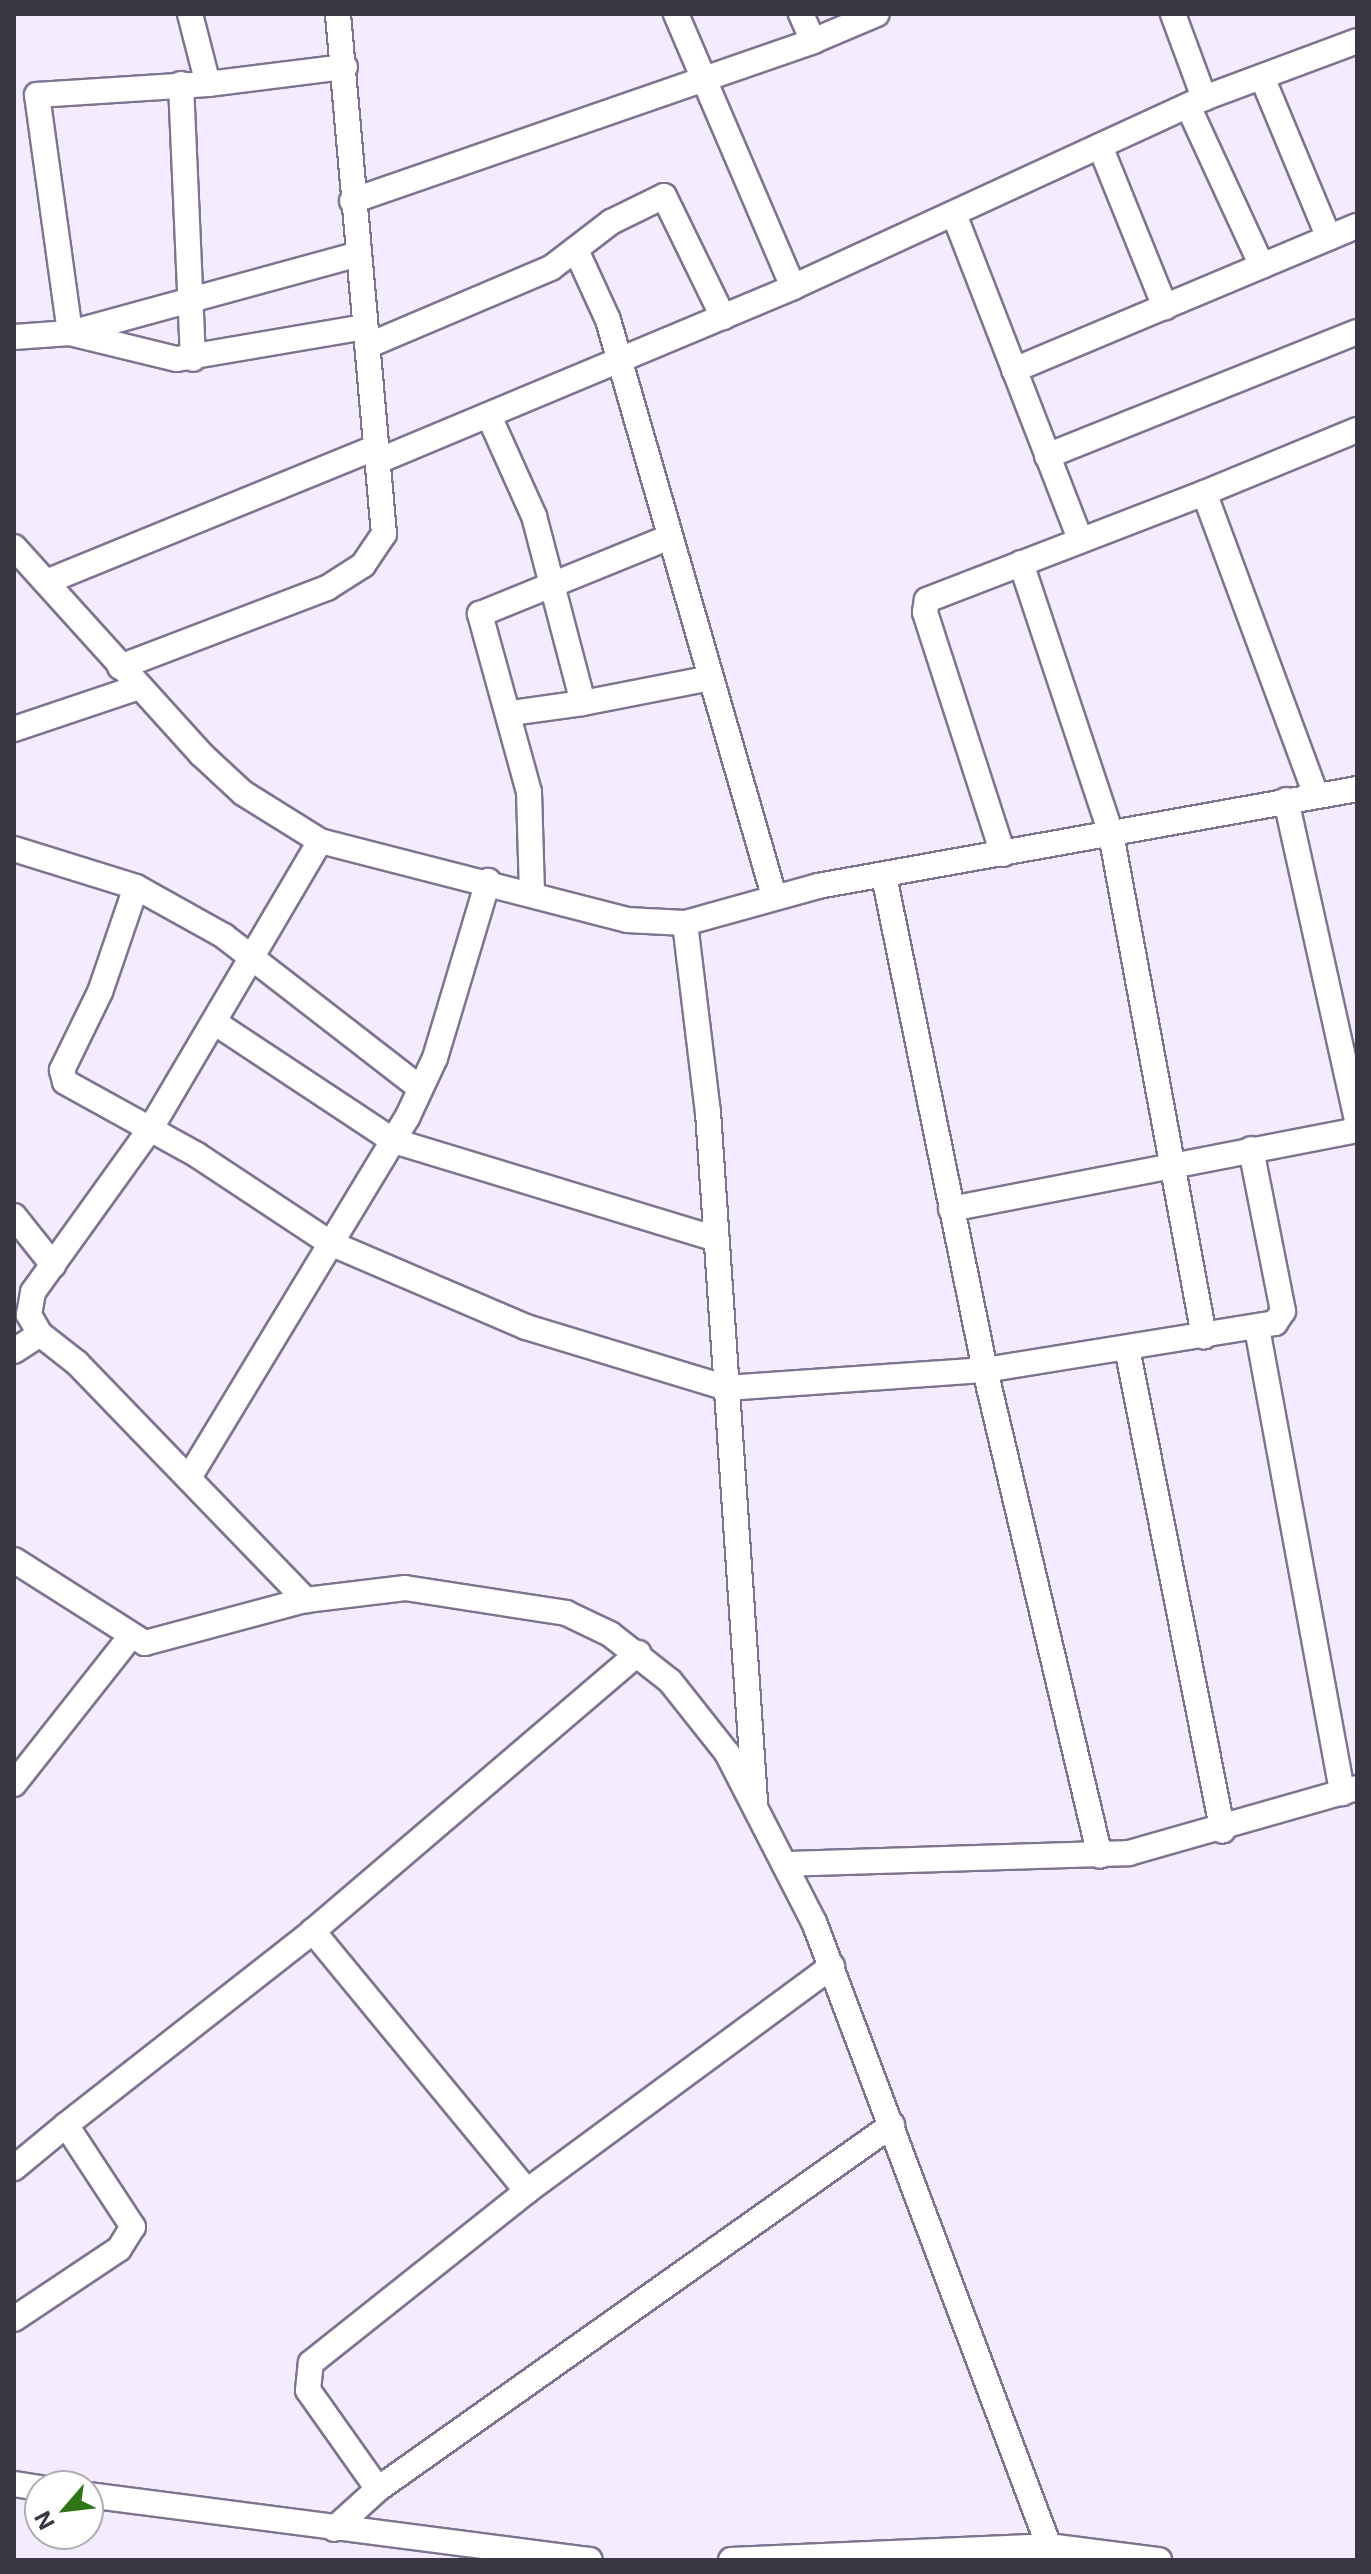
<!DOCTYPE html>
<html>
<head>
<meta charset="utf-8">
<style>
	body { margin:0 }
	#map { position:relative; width:1371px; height:2574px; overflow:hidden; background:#f2ecfe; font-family:Inter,sans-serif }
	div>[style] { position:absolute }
	.roads { filter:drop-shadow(2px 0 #7e7490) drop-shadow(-2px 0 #7e7490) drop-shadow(0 2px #7e7490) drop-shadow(0 -2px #7e7490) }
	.minor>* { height:24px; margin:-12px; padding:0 12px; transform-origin:12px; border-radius:12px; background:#fff }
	span { translate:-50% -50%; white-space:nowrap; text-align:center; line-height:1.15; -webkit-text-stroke:6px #fff; paint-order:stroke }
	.frame { position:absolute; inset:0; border:16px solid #3a3642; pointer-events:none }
	.north { position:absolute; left:24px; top:2470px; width:80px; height:80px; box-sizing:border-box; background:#fff; border:2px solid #b0afb3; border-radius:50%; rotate:242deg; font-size:22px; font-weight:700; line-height:32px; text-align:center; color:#3a3642 }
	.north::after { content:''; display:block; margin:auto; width:28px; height:36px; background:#2e7518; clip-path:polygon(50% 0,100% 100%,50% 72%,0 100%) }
</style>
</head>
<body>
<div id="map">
	<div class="roads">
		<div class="minor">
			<i style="left:190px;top:14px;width:72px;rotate:75.6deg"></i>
			<i style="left:208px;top:84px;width:138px;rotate:-7.1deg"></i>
			<i style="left:676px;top:14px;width:297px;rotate:66.8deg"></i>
			<i style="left:1173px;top:14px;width:90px;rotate:69.7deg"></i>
			<i style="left:813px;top:41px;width:69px;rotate:-22.9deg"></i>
			<i style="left:1262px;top:77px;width:174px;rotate:67.4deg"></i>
			<i style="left:181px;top:84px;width:275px;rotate:87.5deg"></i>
			<i style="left:208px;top:84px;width:171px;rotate:176.3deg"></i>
			<i style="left:37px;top:95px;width:240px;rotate:82.1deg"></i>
			<i style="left:70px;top:333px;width:110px;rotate:13.7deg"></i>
			<i style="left:177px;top:359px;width:191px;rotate:-9.7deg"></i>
			<i style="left:1188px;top:106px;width:176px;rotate:65.2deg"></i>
			<i style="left:1100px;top:146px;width:174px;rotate:68deg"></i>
			<i style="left:352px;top:201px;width:488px;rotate:-19.1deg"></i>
			<i style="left:813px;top:41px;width:30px;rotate:-114deg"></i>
			<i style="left:954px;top:214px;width:349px;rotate:68.8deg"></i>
			<i style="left:576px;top:250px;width:77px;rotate:65.4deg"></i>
			<i style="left:608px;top:320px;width:599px;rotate:73.92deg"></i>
			<i style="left:14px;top:337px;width:56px;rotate:-4.1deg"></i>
			<i style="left:70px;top:333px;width:299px;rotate:-15.3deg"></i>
			<i style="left:367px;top:346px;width:200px;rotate:-23deg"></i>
			<i style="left:551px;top:268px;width:76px;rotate:-37.5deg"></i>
			<i style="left:611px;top:222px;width:59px;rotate:-26.1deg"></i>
			<i style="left:664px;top:196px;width:135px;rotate:64deg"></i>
			<i style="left:1014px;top:370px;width:372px;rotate:-22.8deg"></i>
			<i style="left:489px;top:416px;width:110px;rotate:65.8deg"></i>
			<i style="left:534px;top:516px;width:193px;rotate:75.3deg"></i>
			<i style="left:583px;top:703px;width:73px;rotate:172.1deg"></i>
			<i style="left:1047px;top:456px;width:334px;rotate:-21.8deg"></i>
			<i style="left:378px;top:461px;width:450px;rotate:-22.7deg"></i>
			<i style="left:793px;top:287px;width:452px;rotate:-24.7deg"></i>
			<i style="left:1204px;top:98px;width:163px;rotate:-20.4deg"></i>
			<i style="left:14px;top:547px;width:279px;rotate:47.9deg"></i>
			<i style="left:201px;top:754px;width:57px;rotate:42.9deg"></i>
			<i style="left:243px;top:793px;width:91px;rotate:31.9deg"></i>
			<i style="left:320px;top:841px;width:317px;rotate:14.4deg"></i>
			<i style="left:627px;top:920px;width:58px;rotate:3deg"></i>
			<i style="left:685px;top:923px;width:190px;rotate:83.1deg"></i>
			<i style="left:708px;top:1112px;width:692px;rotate:86.1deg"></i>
			<i style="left:1021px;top:563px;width:286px;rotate:71.6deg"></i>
			<i style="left:1111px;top:834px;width:511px;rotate:79.5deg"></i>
			<i style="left:46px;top:582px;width:357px;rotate:-22.2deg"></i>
			<i style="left:120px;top:667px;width:222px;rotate:-20.9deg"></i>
			<i style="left:327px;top:588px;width:43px;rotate:-32.6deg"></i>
			<i style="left:363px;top:565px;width:37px;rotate:-56deg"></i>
			<i style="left:384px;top:534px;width:522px;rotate:-95.06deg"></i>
			<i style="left:583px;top:703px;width:130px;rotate:-11.1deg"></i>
			<i style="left:14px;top:729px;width:132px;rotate:-18.6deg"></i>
			<i style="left:1316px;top:795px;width:322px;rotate:-110.3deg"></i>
			<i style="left:1204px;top:493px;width:165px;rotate:-22.4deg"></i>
			<i style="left:1286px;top:800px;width:328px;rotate:77.5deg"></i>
			<i style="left:14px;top:849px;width:128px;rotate:17.3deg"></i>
			<i style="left:136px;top:887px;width:101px;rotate:29.1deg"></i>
			<i style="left:224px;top:936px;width:248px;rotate:37.8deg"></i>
			<i style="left:1003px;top:854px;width:254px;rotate:-107.9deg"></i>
			<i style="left:925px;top:612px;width:12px;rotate:-81deg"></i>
			<i style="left:927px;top:600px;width:297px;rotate:-21.1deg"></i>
			<i style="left:884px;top:876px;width:504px;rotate:78.44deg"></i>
			<i style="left:985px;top:1370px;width:499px;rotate:76.7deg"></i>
			<i style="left:136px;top:887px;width:111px;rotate:108.9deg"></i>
			<i style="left:100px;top:992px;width:87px;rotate:116deg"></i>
			<i style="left:62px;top:1070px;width:12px;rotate:76deg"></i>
			<i style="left:65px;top:1082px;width:151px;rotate:28.9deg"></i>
			<i style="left:197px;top:1155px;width:159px;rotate:33.5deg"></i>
			<i style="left:330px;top:1243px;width:213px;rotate:23.2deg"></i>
			<i style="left:526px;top:1327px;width:210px;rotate:16.9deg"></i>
			<i style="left:727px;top:1388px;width:259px;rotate:-4deg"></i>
			<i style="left:985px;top:1370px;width:294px;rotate:-9.2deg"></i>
			<i style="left:1275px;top:1323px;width:14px;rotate:-56deg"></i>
			<i style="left:1283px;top:1311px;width:165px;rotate:-101.2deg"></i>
			<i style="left:532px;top:893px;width:101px;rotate:-91.7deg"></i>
			<i style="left:529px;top:792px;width:185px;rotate:-105.4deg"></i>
			<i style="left:480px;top:614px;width:205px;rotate:-22.1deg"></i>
			<i style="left:685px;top:923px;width:138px;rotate:-15.5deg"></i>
			<i style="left:818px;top:886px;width:548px;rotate:-10.2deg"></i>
			<i style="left:214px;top:1022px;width:216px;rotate:33.5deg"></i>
			<i style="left:394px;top:1141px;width:337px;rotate:16.9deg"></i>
			<i style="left:951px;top:1209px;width:414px;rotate:-11deg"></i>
			<i style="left:14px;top:1216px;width:63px;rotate:51.5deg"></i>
			<i style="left:1257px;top:1328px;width:473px;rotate:79.6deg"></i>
			<i style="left:40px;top:1334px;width:22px;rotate:-120deg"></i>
			<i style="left:29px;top:1315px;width:23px;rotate:-80deg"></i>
			<i style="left:33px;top:1292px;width:202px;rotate:-54.3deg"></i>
			<i style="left:151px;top:1128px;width:333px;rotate:-59.5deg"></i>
			<i style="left:1127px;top:1348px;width:492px;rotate:78.8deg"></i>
			<i style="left:14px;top:1351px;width:31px;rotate:-33deg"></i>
			<i style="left:40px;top:1334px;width:47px;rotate:38.1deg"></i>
			<i style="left:77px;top:1363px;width:330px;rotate:46deg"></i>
			<i style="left:190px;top:1476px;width:419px;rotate:-58.8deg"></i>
			<i style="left:407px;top:1118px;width:66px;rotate:-65deg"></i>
			<i style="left:435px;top:1058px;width:185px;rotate:-73.3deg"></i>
			<i style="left:14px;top:1560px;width:155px;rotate:32.4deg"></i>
			<i style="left:145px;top:1643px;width:167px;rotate:-15deg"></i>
			<i style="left:306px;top:1600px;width:100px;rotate:-6.9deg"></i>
			<i style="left:405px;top:1588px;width:163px;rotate:8.8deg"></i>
			<i style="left:566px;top:1613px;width:49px;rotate:25.5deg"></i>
			<i style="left:610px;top:1634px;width:76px;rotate:38.1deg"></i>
			<i style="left:670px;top:1681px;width:92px;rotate:51.6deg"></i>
			<i style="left:727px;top:1753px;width:190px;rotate:62.8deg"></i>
			<i style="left:814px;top:1922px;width:682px;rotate:69.38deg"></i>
			<i style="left:14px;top:1784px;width:187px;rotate:-51.7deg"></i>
			<i style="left:785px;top:1864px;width:344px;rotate:-1.8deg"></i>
			<i style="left:1129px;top:1853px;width:237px;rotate:-15.9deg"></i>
			<i style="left:14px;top:2168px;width:67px;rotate:-39.6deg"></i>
			<i style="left:527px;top:2191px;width:337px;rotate:-129.5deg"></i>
			<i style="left:313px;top:1931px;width:428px;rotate:-40.5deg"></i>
			<i style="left:14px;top:2319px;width:126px;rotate:-33.7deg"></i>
			<i style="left:119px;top:2249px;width:26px;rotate:-58deg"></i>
			<i style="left:133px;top:2227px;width:122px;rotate:-123.3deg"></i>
			<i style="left:66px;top:2125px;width:314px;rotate:-38.1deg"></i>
			<i style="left:14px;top:2484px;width:26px;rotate:9deg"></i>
			<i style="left:378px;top:2489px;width:630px;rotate:-35.31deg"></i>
			<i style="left:88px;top:2495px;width:506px;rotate:7.38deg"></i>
			<i style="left:334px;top:2529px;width:59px;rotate:-42.3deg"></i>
			<i style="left:378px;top:2489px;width:121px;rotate:-125.3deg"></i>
			<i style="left:308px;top:2390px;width:27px;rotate:-84deg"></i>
			<i style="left:311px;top:2363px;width:276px;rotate:-38.5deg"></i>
			<i style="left:527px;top:2191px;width:379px;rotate:-36.4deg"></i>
			<i style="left:731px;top:2560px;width:317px;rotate:-2.5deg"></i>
			<i style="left:1048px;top:2546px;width:112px;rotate:7.2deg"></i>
		</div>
	</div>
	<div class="frame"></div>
	<div class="north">N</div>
</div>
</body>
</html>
